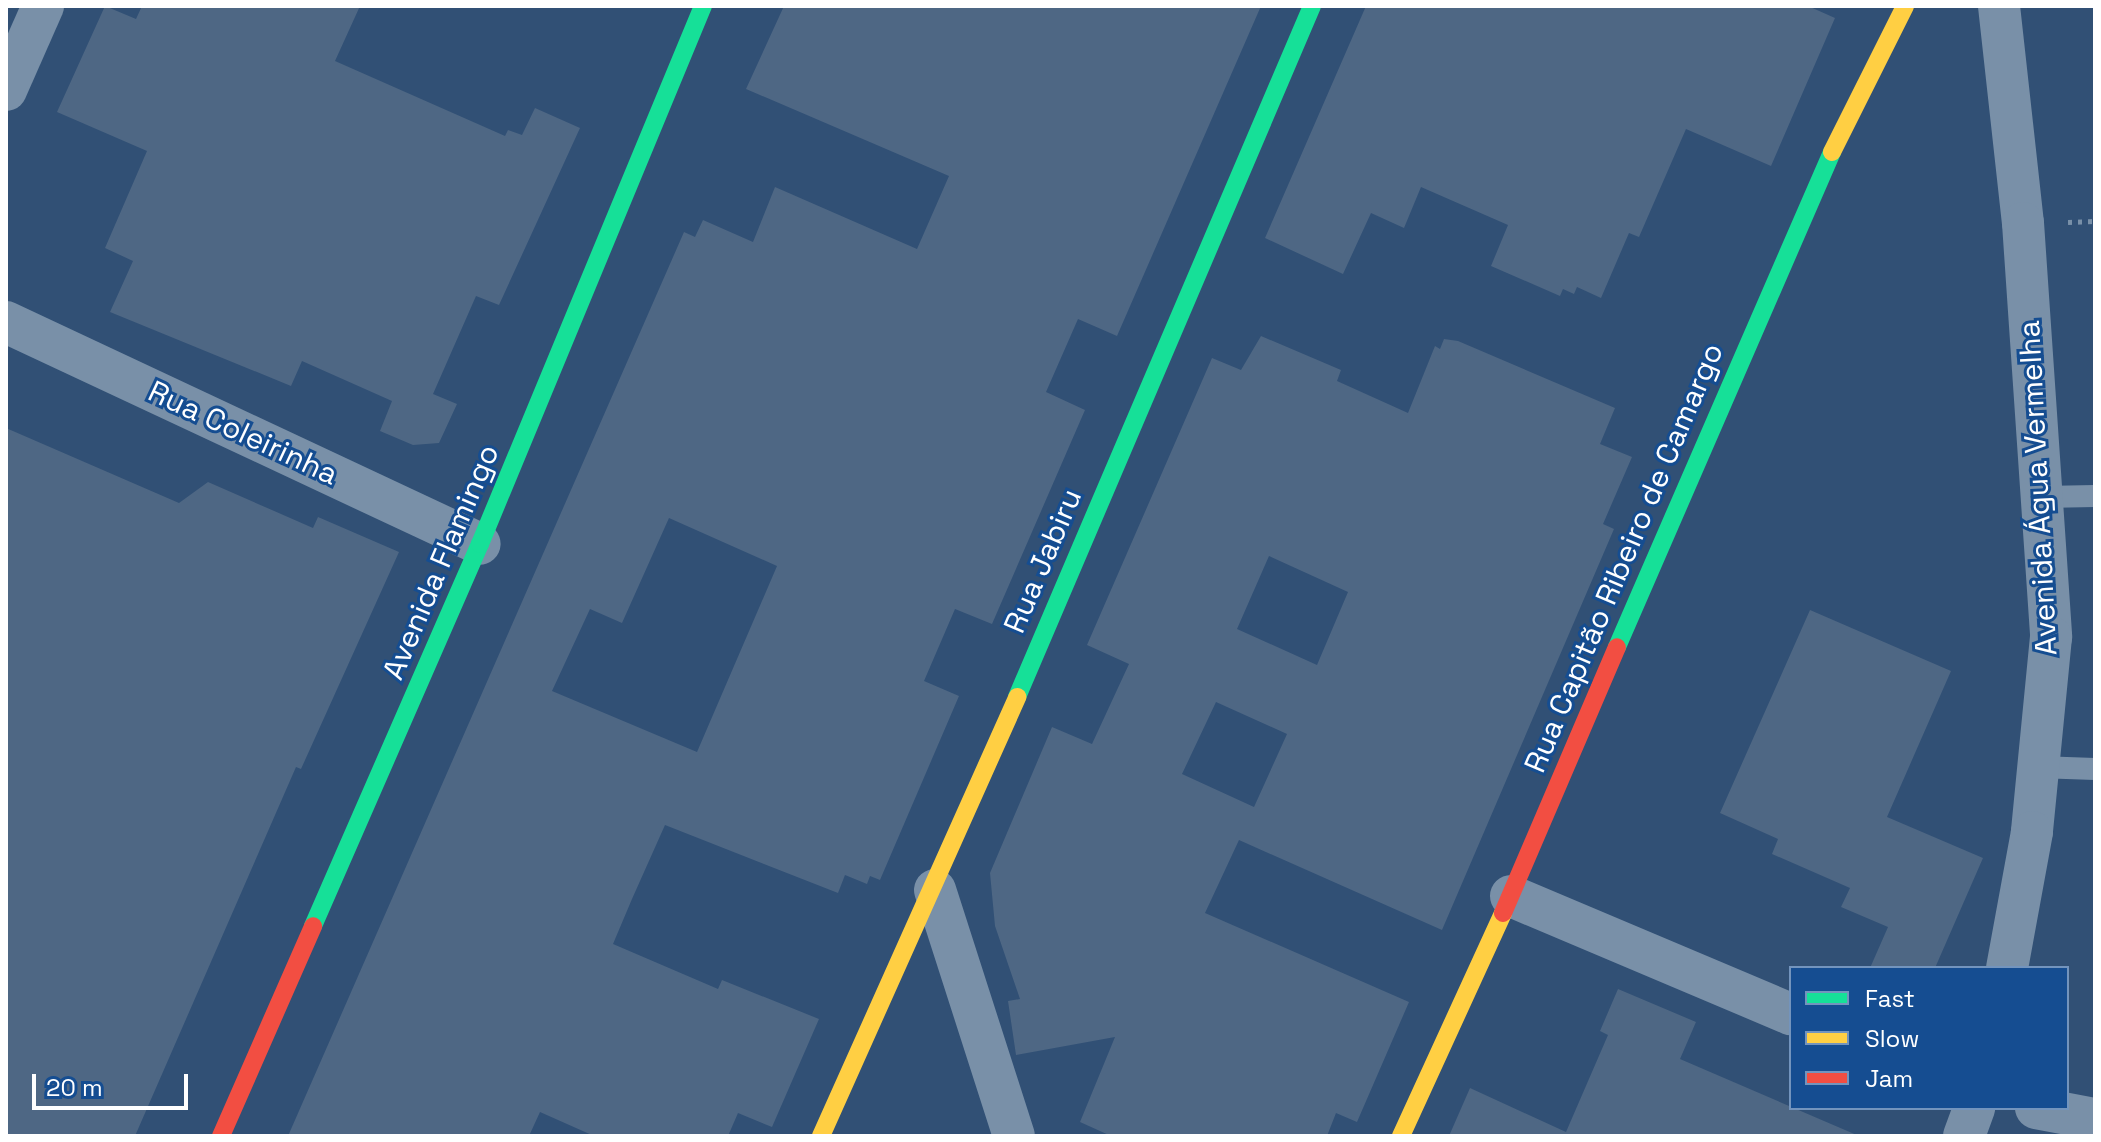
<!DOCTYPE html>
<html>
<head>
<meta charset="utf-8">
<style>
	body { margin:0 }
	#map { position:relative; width:2101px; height:1142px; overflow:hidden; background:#315075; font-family:"Space Grotesk",sans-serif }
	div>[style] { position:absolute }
	.building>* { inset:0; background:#4e6784 }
	.path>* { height:5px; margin-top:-2.5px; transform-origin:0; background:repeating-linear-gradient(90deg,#7990a8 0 4px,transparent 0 10px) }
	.lane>* { height:22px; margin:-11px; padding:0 11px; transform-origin:11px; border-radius:11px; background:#7990a8 }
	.street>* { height:42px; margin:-21px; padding:0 21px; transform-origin:21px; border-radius:21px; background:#7990a8 }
	.fast>* { height:18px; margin:-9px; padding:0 9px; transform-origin:9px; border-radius:9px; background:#16e098 }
	.slow>* { height:18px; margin:-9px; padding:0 9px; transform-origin:9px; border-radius:9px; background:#ffcf43 }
	.jam>* { height:18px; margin:-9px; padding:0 9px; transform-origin:9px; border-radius:9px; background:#f24e42 }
	span { translate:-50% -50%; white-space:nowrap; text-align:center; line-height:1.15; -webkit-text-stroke:6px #154d91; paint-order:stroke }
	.street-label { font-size:30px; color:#fff }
	.frame { position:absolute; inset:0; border:8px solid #fff; pointer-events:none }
	.legend { position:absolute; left:1789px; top:966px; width:280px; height:144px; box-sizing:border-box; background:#154d91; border:2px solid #7394bd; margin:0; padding:10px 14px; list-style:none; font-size:24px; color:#fff }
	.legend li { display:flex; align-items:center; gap:16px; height:40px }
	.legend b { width:40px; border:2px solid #7394bd }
	.scale { position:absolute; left:32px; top:1074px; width:156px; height:36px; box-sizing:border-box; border:4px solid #fff; border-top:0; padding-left:10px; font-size:24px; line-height:28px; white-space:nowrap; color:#fff; -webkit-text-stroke:6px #154d91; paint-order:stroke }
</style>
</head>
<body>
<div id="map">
	<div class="building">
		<i style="clip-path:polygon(105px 6px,136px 19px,142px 6px,360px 6px,335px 61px,505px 136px,508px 130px,522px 135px,535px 108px,580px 128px,499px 305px,476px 296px,433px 394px,457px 404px,439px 443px,413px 445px,380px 431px,392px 401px,302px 361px,291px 386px,110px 312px,133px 261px,105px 248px,147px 151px,57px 112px)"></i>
		<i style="clip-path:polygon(evenodd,784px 6px,1261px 6px,1117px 336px,1078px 319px,1046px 392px,1085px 410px,992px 624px,955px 609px,924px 681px,959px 696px,880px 880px,870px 876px,867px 884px,845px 875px,838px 893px,665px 825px,632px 899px,613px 944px,718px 989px,722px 980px,819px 1019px,772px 1127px,738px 1113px,728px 1136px,594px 1136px,540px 1112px,529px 1136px,288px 1136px,684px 232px,695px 237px,703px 220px,753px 242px,775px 187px,917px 249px,949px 176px,746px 89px,784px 6px,669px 518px,777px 566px,697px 752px,552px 691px,590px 609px,622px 623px,669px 518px)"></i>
		<i style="clip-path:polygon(1366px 6px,1808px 6px,1835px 18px,1771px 166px,1686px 129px,1639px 237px,1629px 233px,1601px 298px,1577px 287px,1574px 294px,1563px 289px,1560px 296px,1491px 266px,1508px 225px,1421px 187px,1404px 228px,1371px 213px,1343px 274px,1265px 238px)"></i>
		<i style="clip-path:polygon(evenodd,1261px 336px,1341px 370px,1337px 381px,1408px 413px,1435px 346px,1440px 349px,1444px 339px,1458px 341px,1615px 408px,1600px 444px,1632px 457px,1603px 524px,1614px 529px,1442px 930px,1239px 840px,1205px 913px,1409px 1002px,1357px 1122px,1336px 1113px,1327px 1136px,1111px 1136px,1080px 1122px,1115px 1037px,1016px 1055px,1008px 1001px,1020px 999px,995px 926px,990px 873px,1052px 727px,1092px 744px,1129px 664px,1087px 645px,1212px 358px,1241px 370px,1261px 336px,1269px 556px,1348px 592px,1317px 665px,1237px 629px,1269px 556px,1261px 336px,1216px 702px,1287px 734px,1254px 807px,1182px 774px,1216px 702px)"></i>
		<i style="clip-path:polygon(6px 428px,179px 503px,208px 482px,313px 528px,318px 517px,399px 552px,301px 769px,296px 767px,135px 1136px,6px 1136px)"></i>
		<i style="clip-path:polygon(1810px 610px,1951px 671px,1887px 817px,1983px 858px,1935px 968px,1870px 968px,1888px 927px,1841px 907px,1850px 888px,1772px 854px,1778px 839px,1720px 813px)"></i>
		<i style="clip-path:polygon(1618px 989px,1696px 1022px,1680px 1059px,1859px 1136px,1449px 1136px,1470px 1088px,1566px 1132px,1608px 1035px,1600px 1031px)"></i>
	</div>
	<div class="path">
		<i style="left:2068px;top:222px;width:27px;rotate:-2deg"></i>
	</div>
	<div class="lane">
		<i style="left:2043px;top:497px;width:52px;rotate:-1.1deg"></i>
		<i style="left:2038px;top:767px;width:57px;rotate:2deg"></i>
	</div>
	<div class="street">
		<i style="left:1999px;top:6px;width:218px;rotate:83.7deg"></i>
		<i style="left:2023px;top:223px;width:415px;rotate:86.1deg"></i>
		<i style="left:2051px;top:637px;width:196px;rotate:95.6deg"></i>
		<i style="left:2032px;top:832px;width:138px;rotate:100.4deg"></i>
		<i style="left:6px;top:90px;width:92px;rotate:-66.2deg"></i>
		<i style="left:6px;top:322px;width:523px;rotate:25.1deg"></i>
		<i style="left:935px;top:890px;width:258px;rotate:72.2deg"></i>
		<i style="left:1511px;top:896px;width:304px;rotate:22.9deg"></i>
		<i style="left:2036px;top:1108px;width:60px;rotate:10.6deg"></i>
		<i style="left:1964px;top:1136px;width:30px;rotate:-70deg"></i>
	</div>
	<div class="fast">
		<i style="left:1617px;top:647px;width:540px;rotate:-66.52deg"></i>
		<i style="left:1017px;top:697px;width:751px;rotate:-66.88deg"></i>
		<i style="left:313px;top:926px;width:417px;rotate:-66.4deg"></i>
		<i style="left:480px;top:544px;width:582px;rotate:-67.49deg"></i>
	</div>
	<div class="slow">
		<i style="left:1832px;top:152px;width:163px;rotate:-63.4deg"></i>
		<i style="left:821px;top:1136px;width:481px;rotate:-65.9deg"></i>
		<i style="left:1401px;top:1136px;width:245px;rotate:-65.4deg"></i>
	</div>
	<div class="jam">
		<i style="left:1503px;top:913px;width:289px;rotate:-66.8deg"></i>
		<i style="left:221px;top:1136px;width:229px;rotate:-66.3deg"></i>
	</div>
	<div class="street-label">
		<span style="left:243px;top:433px;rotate:25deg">Rua Coleirinha</span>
		<span style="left:2038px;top:488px;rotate:-93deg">Avenida Água Vermelha</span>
		<span style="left:1624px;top:558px;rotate:-67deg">Rua Capitão Ribeiro de Camargo</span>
		<span style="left:1043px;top:561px;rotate:-67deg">Rua Jabiru</span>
		<span style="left:441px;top:562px;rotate:-67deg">Avenida Flamingo</span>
	</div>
	<div class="frame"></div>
	<ul class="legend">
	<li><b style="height:10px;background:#16e098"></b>Fast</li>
	<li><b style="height:10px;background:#ffcf43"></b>Slow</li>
	<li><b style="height:10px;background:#f24e42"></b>Jam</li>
	</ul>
	<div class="scale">20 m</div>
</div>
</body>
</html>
